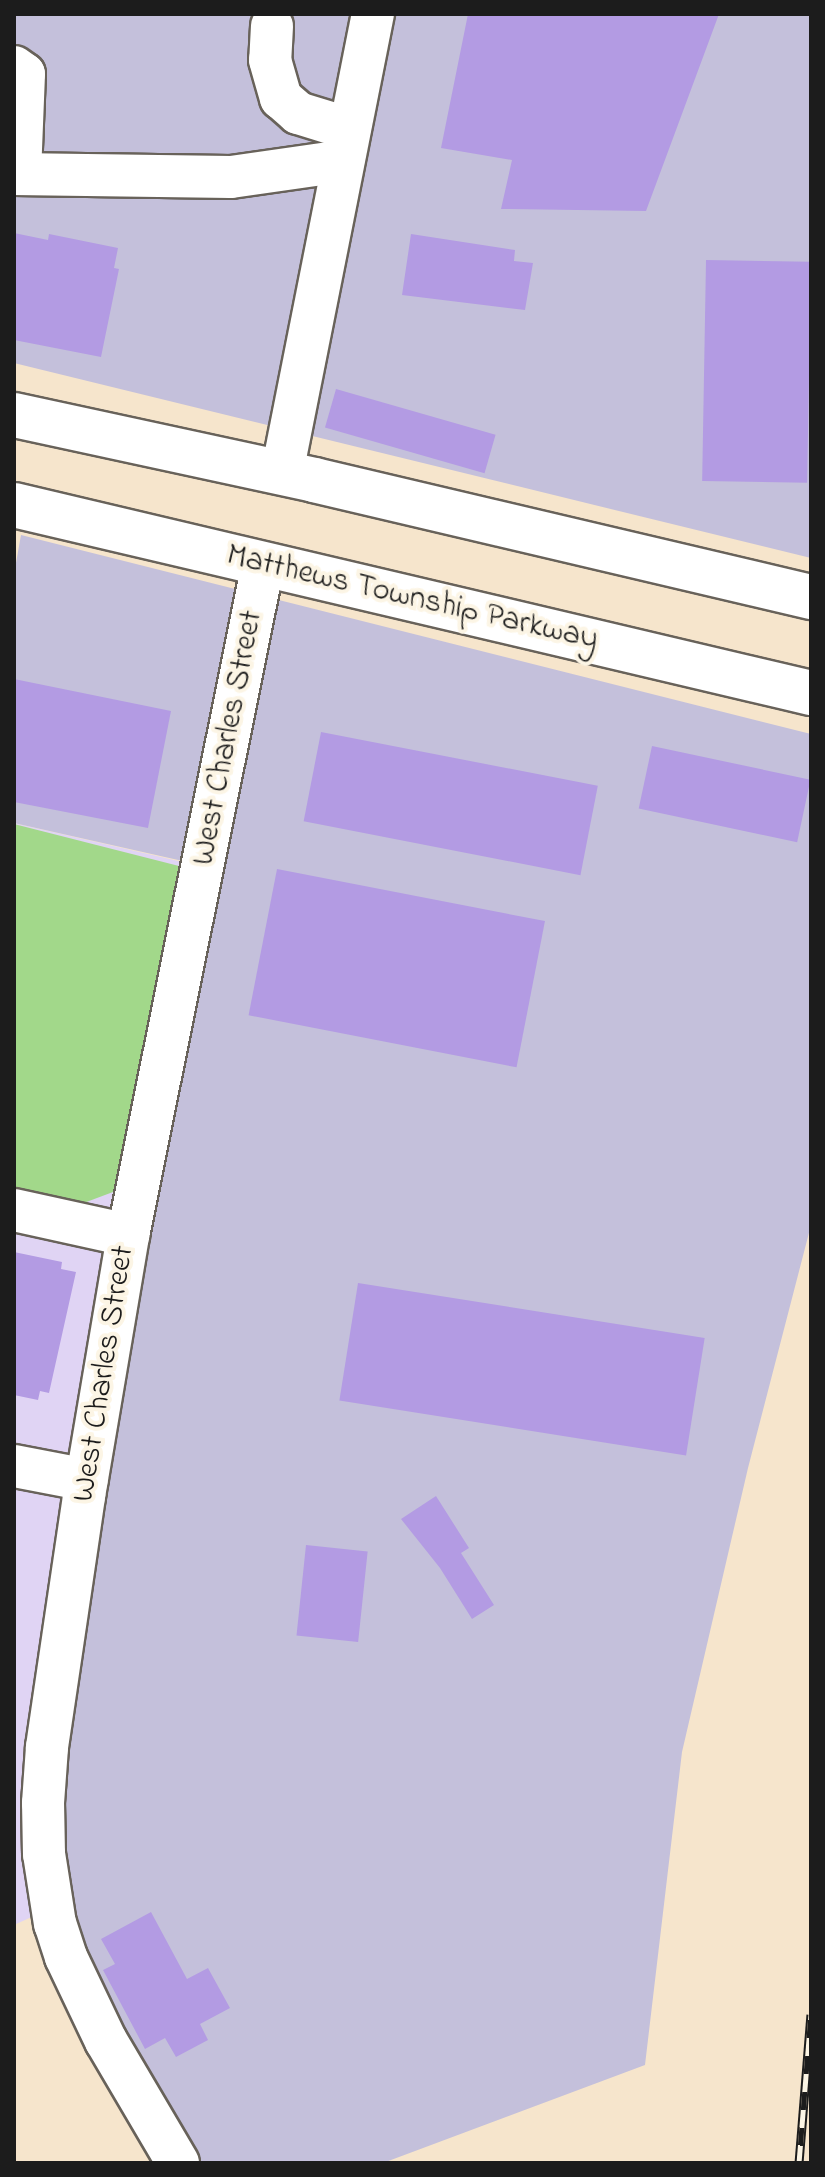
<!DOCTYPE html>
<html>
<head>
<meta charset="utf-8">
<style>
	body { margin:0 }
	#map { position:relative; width:825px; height:2177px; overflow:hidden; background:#f6e5cc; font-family:"Indie Flower",sans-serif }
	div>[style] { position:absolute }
	.built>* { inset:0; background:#e0d4f4 }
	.industrial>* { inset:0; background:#c4c0db }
	.green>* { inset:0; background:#a2d88a }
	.building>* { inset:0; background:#b39be3; transform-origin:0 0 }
	.roads { filter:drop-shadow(2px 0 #68625a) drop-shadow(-2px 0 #68625a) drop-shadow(0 2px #68625a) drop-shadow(0 -2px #68625a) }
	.minor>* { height:42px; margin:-21px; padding:0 21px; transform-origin:21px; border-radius:21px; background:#fff }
	.major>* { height:44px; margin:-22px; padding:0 22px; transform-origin:22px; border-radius:22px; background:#fff }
	.rail>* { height:9px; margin-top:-4.5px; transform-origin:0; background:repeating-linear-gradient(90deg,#fcf5e5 0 18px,#1c1c1c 0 36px); box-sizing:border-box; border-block:2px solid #1c1c1c }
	span { translate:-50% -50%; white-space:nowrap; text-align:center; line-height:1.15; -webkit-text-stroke:8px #fcf5e5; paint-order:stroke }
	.street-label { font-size:32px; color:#1c1c1c }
	.frame { position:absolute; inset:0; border:16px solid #1c1c1c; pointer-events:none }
</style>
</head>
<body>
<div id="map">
	<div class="built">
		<i style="clip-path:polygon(14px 823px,187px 863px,36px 1915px,14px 1925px)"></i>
	</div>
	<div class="industrial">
		<i style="clip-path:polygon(14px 14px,811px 14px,811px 558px,14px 363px)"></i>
		<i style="clip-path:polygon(21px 535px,811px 734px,811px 1225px,748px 1468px,682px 1752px,645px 2065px,383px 2163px,153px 2163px,77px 2030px,36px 1915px,187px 862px,14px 823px,14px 574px)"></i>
	</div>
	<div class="green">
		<i style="clip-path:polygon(14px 824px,179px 866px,123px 1172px,113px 1192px,81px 1204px,14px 1189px)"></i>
	</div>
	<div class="building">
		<i style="clip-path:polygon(468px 14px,719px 14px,646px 211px,501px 209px,512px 160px,441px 148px)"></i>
		<i style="clip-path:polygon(14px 233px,48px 240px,49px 234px,118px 248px,114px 268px,119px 269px,101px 357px,14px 340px)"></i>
		<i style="clip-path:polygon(411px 234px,515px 250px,514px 261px,533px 263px,525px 310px,402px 295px)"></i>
		<i style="left:706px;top:260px;width:105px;height:221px;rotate:1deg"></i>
		<i style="left:336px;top:389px;width:166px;height:40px;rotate:16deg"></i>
		<i style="clip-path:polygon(14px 679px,171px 711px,148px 828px,14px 802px)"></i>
		<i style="left:321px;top:732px;width:282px;height:91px;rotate:11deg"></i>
		<i style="left:652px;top:746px;width:162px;height:64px;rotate:12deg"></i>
		<i style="left:277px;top:869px;width:273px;height:149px;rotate:11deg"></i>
		<i style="clip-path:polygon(14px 1252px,62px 1262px,61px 1269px,76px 1272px,49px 1393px,40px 1391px,38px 1400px,14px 1395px)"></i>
		<i style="left:358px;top:1283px;width:351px;height:119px;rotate:9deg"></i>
		<i style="clip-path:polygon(436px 1496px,469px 1548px,461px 1553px,494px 1605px,472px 1619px,440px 1568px,401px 1519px)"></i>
		<i style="left:306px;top:1545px;width:62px;height:91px;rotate:6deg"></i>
		<i style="clip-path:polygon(151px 1912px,187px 1979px,208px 1968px,230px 2008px,200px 2024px,208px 2040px,176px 2057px,165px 2038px,145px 2049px,103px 1970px,115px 1964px,101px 1939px)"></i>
	</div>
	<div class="roads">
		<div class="minor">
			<i style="left:272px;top:26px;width:34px;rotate:93deg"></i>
			<i style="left:270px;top:60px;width:40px;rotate:74deg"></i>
			<i style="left:281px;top:98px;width:23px;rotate:41deg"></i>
			<i style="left:298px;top:113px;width:54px;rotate:17.1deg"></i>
			<i style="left:14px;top:67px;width:12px;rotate:35deg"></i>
			<i style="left:24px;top:74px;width:100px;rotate:92.3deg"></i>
			<i style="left:14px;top:174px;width:217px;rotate:0.8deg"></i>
			<i style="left:231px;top:177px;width:113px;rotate:-8.1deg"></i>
			<i style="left:282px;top:473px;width:468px;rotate:-78.8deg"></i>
			<i style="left:14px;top:1210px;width:117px;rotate:12.4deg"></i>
			<i style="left:14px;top:1466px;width:74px;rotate:10.9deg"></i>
			<i style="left:178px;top:2163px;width:142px;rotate:-120.5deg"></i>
			<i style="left:106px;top:2041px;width:93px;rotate:-115.5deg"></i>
			<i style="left:66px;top:1957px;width:35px;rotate:-108deg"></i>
			<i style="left:55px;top:1924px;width:71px;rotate:-98.9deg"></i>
			<i style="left:44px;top:1854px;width:51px;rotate:-91.1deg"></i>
			<i style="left:43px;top:1803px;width:56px;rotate:-85.9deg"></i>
			<i style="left:47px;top:1747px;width:254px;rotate:-81.6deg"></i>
			<i style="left:84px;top:1496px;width:265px;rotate:-80.4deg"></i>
			<i style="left:128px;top:1235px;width:684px;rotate:-78.62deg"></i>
		</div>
		<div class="major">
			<i style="left:14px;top:415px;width:307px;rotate:12.2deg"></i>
			<i style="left:314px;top:480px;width:511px;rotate:13.25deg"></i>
			<i style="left:14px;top:505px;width:819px;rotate:13.27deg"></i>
		</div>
	</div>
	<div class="rail">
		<i style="left:799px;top:2163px;width:149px;rotate:-85.4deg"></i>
	</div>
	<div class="street-label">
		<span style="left:412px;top:599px;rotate:13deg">Matthews Township Parkway</span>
		<span style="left:229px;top:738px;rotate:-79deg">West Charles Street</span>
		<span style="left:105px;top:1374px;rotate:-81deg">West Charles Street</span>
	</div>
	<div class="frame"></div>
</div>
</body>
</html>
